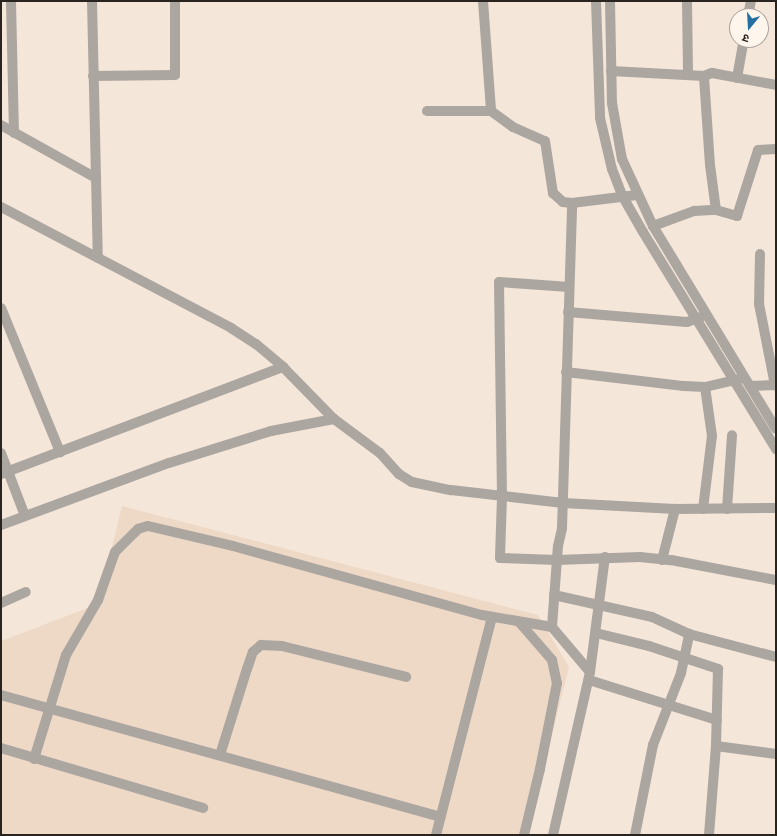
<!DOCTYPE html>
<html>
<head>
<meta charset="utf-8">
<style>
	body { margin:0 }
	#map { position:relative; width:777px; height:836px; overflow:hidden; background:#f5e6da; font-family:"DM Sans","Noto Sans Devanagari",sans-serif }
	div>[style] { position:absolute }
	.built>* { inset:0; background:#eed9c7 }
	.minor>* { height:10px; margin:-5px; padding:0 5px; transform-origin:5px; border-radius:5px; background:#aca6a0 }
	span { translate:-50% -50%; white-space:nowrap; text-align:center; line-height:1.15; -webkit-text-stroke:3px #fef5ed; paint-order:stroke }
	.frame { position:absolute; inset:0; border:2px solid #29241f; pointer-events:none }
	.north { position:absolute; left:729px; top:8px; width:40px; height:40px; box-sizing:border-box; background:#fef5ed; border:1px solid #a9a19b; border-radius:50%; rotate:198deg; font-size:11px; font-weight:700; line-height:16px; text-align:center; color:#29241f }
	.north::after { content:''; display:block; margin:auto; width:14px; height:18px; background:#246fa2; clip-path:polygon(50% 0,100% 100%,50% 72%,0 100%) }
</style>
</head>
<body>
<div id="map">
	<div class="built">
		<i style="clip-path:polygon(122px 506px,538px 615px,569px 667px,527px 835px,1px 835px,1px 641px,98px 604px)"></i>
	</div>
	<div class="minor">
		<i style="left:11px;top:1px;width:132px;rotate:88.7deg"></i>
		<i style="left:92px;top:1px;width:257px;rotate:88.7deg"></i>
		<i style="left:483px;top:1px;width:110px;rotate:85.8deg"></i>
		<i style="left:491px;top:111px;width:27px;rotate:36deg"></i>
		<i style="left:513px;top:127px;width:35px;rotate:24deg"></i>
		<i style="left:545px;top:141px;width:53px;rotate:81.3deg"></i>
		<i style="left:553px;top:193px;width:13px;rotate:42deg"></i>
		<i style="left:563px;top:202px;width:9px;rotate:6deg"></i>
		<i style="left:596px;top:1px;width:117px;rotate:88deg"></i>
		<i style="left:600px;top:118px;width:52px;rotate:76.8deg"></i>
		<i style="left:612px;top:169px;width:30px;rotate:69deg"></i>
		<i style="left:623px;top:197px;width:40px;rotate:60.3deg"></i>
		<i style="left:643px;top:232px;width:255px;rotate:58.5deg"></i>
		<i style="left:610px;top:1px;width:102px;rotate:88.9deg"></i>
		<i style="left:612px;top:103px;width:57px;rotate:79.9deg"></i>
		<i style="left:622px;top:159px;width:74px;rotate:65.2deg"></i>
		<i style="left:653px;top:226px;width:237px;rotate:58.8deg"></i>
		<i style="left:687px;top:1px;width:73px;rotate:89.2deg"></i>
		<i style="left:748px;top:16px;width:15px;rotate:-79deg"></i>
		<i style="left:611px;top:71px;width:93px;rotate:3.1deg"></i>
		<i style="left:93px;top:76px;width:82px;rotate:-0.7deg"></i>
		<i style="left:175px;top:75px;width:74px;rotate:-90deg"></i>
		<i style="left:737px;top:78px;width:39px;rotate:-80deg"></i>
		<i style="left:427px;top:111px;width:64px"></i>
		<i style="left:1px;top:125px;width:109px;rotate:29.2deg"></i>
		<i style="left:1px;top:207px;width:260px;rotate:27.7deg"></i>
		<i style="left:231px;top:328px;width:30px;rotate:33deg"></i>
		<i style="left:256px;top:344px;width:35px;rotate:40deg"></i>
		<i style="left:283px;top:367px;width:73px;rotate:45.6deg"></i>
		<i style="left:334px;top:419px;width:57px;rotate:36.5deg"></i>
		<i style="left:380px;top:453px;width:28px;rotate:48deg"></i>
		<i style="left:399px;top:474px;width:15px;rotate:32deg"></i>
		<i style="left:412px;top:482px;width:40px;rotate:12deg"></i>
		<i style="left:451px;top:490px;width:113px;rotate:6.6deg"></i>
		<i style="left:563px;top:503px;width:112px;rotate:3.1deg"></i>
		<i style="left:675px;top:509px;width:101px;rotate:-0.6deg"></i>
		<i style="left:716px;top:210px;width:45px;rotate:-97.6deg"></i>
		<i style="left:710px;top:165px;width:89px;rotate:-93.9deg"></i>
		<i style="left:704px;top:76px;width:9px;rotate:-21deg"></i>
		<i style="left:712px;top:73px;width:65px;rotate:10.6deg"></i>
		<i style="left:653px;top:226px;width:44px;rotate:-20.1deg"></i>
		<i style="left:694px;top:211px;width:22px;rotate:-3deg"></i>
		<i style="left:716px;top:210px;width:22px;rotate:16deg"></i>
		<i style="left:737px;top:216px;width:69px;rotate:-72.3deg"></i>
		<i style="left:758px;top:150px;width:18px;rotate:-3deg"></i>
		<i style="left:760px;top:254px;width:50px;rotate:91.1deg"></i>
		<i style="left:759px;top:304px;width:83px;rotate:78.8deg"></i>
		<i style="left:569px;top:287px;width:70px;rotate:-175.9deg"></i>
		<i style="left:499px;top:282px;width:215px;rotate:89.2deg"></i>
		<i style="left:502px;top:497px;width:61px;rotate:91.9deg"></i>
		<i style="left:500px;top:558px;width:57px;rotate:2deg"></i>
		<i style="left:557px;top:560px;width:83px;rotate:-2.1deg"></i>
		<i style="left:640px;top:557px;width:31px;rotate:6deg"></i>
		<i style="left:671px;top:560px;width:107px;rotate:10.8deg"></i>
		<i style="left:1px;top:308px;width:156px;rotate:67.7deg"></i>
		<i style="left:568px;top:312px;width:119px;rotate:4.8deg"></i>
		<i style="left:687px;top:322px;width:15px;rotate:-20deg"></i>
		<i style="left:566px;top:372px;width:119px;rotate:6.8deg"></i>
		<i style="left:684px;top:386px;width:21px;rotate:3deg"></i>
		<i style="left:705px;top:387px;width:35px;rotate:-13deg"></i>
		<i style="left:750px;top:386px;width:26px;rotate:-2deg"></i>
		<i style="left:1px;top:453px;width:67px;rotate:69.1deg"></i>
		<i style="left:1px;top:474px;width:302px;rotate:-20.8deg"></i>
		<i style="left:703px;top:509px;width:74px;rotate:-83deg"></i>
		<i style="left:712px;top:436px;width:49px;rotate:-98.1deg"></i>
		<i style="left:727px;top:509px;width:74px;rotate:-86.1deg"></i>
		<i style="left:1px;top:525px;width:179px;rotate:-20.3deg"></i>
		<i style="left:169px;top:463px;width:107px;rotate:-17.4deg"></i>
		<i style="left:271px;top:431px;width:64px;rotate:-10.8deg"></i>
		<i style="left:662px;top:560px;width:53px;rotate:-75.7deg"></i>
		<i style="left:554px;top:595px;width:100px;rotate:12.7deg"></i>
		<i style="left:652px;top:617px;width:41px;rotate:24.7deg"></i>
		<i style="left:689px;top:634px;width:90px;rotate:14.8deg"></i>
		<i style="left:1px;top:603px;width:27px;rotate:-24deg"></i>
		<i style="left:520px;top:623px;width:49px;rotate:49.1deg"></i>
		<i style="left:552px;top:660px;width:24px;rotate:78deg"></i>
		<i style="left:557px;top:683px;width:88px;rotate:101.2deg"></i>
		<i style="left:540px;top:769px;width:68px;rotate:103.6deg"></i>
		<i style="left:596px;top:633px;width:55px;rotate:13.8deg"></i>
		<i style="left:649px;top:646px;width:73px;rotate:18.4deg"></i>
		<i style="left:718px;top:669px;width:77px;rotate:91.5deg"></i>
		<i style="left:716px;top:746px;width:89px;rotate:94.5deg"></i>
		<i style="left:590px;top:672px;width:116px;rotate:-82.6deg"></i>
		<i style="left:589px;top:680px;width:134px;rotate:17.4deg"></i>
		<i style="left:1px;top:695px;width:456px;rotate:15.5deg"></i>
		<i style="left:716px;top:746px;width:61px;rotate:7.6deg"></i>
		<i style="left:1px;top:748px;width:211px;rotate:16.5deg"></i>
		<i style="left:220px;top:755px;width:90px;rotate:-72.6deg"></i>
		<i style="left:247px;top:669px;width:18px;rotate:-71deg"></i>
		<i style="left:253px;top:652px;width:11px;rotate:-41deg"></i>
		<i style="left:261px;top:645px;width:21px;rotate:3deg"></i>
		<i style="left:282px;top:646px;width:128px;rotate:14deg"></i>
		<i style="left:34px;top:759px;width:109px;rotate:-72.9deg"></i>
		<i style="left:66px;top:655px;width:64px;rotate:-59.8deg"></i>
		<i style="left:98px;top:600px;width:51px;rotate:-70.5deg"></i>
		<i style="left:115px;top:552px;width:33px;rotate:-45deg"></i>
		<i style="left:138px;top:529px;width:10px;rotate:-17deg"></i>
		<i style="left:148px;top:526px;width:87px;rotate:13.2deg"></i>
		<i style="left:233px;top:546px;width:258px;rotate:15.5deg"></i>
		<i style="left:482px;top:615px;width:71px;rotate:9.7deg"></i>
		<i style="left:436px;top:835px;width:225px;rotate:-75.6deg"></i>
		<i style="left:553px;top:835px;width:167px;rotate:-77.2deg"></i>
		<i style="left:590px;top:672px;width:59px;rotate:-130.2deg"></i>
		<i style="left:552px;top:627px;width:81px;rotate:-85.8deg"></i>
		<i style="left:558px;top:546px;width:18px;rotate:-77deg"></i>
		<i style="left:562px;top:528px;width:325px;rotate:-88.2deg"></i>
		<i style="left:572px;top:203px;width:65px;rotate:-7deg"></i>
		<i style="left:635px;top:835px;width:92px;rotate:-78.7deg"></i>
		<i style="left:653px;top:745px;width:77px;rotate:-68.7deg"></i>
		<i style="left:681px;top:673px;width:40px;rotate:-78deg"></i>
	</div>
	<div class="frame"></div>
	<div class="north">उ</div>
</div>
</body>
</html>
